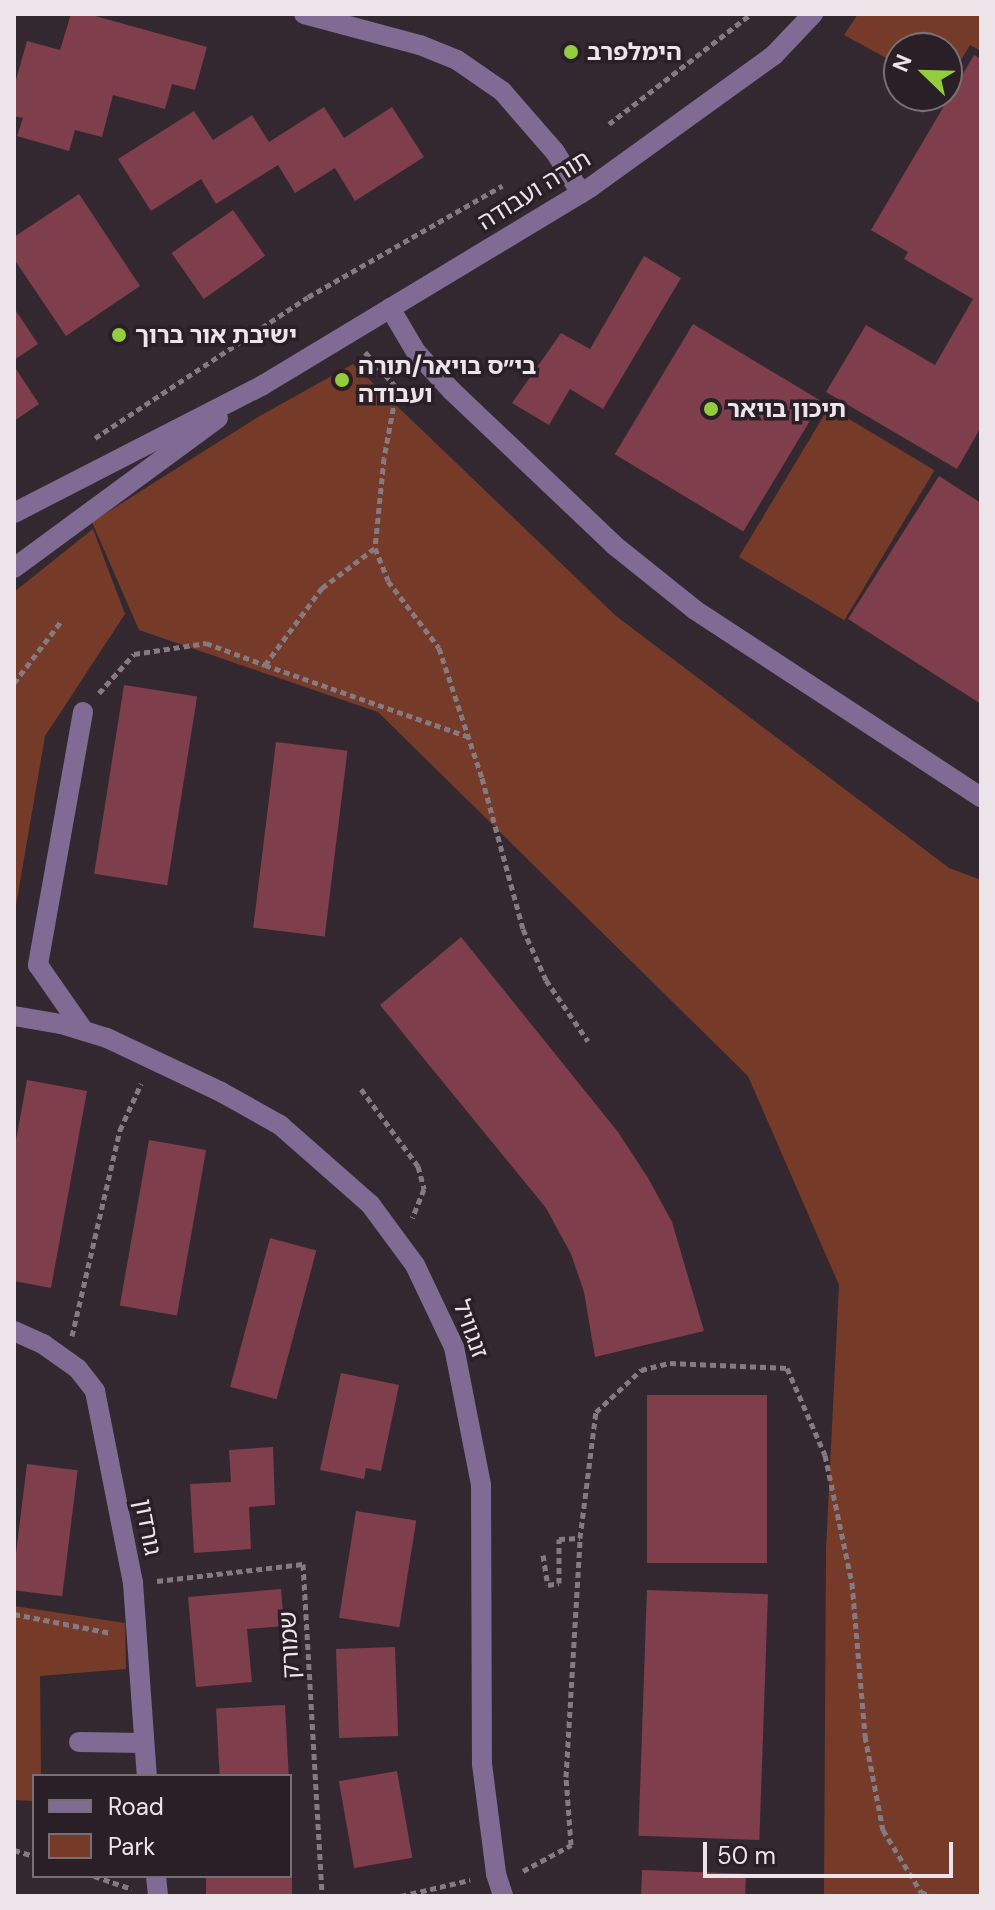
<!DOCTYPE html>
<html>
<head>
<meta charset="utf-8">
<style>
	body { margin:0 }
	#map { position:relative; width:995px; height:1910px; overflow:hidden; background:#342830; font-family:"DM Sans","Noto Sans Hebrew",sans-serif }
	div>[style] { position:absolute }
	.green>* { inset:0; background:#753b28; transform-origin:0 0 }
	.building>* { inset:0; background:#7e3e4c; transform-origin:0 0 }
	.path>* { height:5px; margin-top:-2.5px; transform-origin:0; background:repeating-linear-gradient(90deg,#857a81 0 6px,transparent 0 10px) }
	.minor>* { height:20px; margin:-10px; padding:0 10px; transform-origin:10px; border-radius:10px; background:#806b95 }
	.dots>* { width:22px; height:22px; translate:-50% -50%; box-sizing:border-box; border:4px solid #2a1f27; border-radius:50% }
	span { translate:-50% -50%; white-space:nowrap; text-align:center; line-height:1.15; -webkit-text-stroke:7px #2a1f27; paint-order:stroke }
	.poi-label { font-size:24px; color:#ece4e9; font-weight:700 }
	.left { translate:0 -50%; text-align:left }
	.street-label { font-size:24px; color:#ece4e9 }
	.frame { position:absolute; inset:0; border:16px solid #ece4e9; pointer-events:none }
	.legend { position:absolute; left:32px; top:1774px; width:260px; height:104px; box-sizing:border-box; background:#2a1f27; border:2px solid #786e75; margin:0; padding:10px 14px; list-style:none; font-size:24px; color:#ece4e9 }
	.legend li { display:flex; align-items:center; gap:16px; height:40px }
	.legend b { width:40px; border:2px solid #786e75 }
	.north { position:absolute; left:883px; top:32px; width:80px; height:80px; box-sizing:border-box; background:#2a1f27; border:2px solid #786e75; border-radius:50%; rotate:293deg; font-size:22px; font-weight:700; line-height:32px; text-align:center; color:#ece4e9 }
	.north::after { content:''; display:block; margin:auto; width:28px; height:36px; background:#93cd3e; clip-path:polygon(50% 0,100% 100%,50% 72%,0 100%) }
	.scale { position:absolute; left:703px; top:1842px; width:250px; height:36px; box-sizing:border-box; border:4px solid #ece4e9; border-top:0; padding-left:10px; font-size:24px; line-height:28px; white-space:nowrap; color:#ece4e9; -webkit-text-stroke:6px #2a1f27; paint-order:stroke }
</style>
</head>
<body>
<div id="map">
	<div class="green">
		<i style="clip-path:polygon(858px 14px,981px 14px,981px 51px,970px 45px,947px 83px,947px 48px,899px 48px,899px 65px,844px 35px)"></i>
		<i style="clip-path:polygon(353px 364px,616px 616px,949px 868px,981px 880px,981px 1896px,824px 1896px,826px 1549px,839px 1285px,748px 1076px,378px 712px,139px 630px,92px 522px,258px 417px)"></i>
		<i style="left:829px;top:407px;width:123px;height:175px;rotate:31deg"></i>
		<i style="clip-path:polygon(93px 529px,125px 614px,45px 736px,14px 917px,14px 592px)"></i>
		<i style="clip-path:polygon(14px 1606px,125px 1623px,126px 1669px,40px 1676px,41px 1776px,34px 1776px,34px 1801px,14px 1800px)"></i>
	</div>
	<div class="building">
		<i style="clip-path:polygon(71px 14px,88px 14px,207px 47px,195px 90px,172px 84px,165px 109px,113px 95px,102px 137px,75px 130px,69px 151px,17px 136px,23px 118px,14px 116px,14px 87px,27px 41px,60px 50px)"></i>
		<i style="clip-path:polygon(974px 55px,981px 59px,981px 427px,957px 469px,826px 392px,866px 325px,935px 365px,973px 299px,904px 259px,908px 252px,871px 230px)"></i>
		<i style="clip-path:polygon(324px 107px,344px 138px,392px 107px,424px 157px,355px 201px,335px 168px,295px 193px,278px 165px,216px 204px,201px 179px,151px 211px,118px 159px,194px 111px,213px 140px,252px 115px,269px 142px)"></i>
		<i style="clip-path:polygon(79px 194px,140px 286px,66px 336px,14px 259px,14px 237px)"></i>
		<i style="left:233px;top:210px;width:56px;height:75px;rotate:55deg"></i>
		<i style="clip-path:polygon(644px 256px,681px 278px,603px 409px,570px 389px,549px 425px,512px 403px,561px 333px,590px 349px)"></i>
		<i style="clip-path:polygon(14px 308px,38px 344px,14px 360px)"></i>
		<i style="left:693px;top:324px;width:150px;height:152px;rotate:31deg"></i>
		<i style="clip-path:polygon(14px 366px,39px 404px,14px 421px)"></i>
		<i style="clip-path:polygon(939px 476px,981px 503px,981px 704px,848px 619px)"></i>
		<i style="left:124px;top:685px;width:74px;height:191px;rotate:9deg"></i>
		<i style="left:276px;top:742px;width:72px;height:187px;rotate:7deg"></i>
		<i style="clip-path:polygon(461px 937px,618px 1132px,648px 1178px,672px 1222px,704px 1331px,595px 1357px,584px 1292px,571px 1254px,546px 1208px,380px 1005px)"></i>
		<i style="clip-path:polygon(27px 1080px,87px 1091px,51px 1288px,14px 1281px,14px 1151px)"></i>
		<i style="left:149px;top:1140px;width:58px;height:168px;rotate:10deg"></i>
		<i style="left:270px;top:1238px;width:48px;height:154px;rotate:15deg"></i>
		<i style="clip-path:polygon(341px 1373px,399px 1385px,381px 1471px,366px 1468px,364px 1479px,320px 1470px)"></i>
		<i style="left:647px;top:1395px;width:120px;height:168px"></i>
		<i style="clip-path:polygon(273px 1447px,275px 1505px,249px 1507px,251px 1549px,194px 1553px,190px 1484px,231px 1482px,229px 1450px)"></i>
		<i style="left:27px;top:1464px;width:51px;height:127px;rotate:7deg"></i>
		<i style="left:356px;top:1511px;width:61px;height:108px;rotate:9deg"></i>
		<i style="clip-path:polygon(281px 1589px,284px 1626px,247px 1629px,252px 1682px,196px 1687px,188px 1597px)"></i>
		<i style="left:647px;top:1590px;width:121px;height:246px;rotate:2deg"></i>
		<i style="left:395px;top:1647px;width:89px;height:59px;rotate:88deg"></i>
		<i style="left:285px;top:1705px;width:69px;height:69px;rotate:87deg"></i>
		<i style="left:397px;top:1771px;width:88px;height:59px;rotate:80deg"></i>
		<i style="left:642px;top:1870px;width:104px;height:26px;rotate:2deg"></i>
		<i style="left:206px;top:1876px;width:86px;height:20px"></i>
	</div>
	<div class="path">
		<i style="left:609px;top:124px;width:180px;rotate:-37.8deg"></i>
		<i style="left:365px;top:352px;width:48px;rotate:48.4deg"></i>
		<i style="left:397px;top:388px;width:71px;rotate:100.5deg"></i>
		<i style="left:384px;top:458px;width:90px;rotate:95.7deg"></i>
		<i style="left:375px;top:548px;width:35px;rotate:68deg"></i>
		<i style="left:388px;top:581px;width:84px;rotate:52.7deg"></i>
		<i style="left:439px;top:648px;width:137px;rotate:71.7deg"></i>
		<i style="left:482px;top:778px;width:156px;rotate:74.8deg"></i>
		<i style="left:523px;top:929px;width:56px;rotate:65.7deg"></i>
		<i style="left:546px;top:980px;width:74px;rotate:55.5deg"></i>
		<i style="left:95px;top:438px;width:255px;rotate:-33.5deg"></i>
		<i style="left:308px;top:297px;width:224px;rotate:-29.8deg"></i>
		<i style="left:265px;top:665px;width:214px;rotate:19.4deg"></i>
		<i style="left:14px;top:683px;width:79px;rotate:-52.7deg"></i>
		<i style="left:99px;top:693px;width:52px;rotate:-48.1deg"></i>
		<i style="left:134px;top:654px;width:73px;rotate:-8.7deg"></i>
		<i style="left:206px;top:643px;width:63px;rotate:20.4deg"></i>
		<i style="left:265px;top:665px;width:96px;rotate:-53.5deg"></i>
		<i style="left:322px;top:588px;width:66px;rotate:-37deg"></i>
		<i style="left:361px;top:1089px;width:96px;rotate:53.5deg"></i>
		<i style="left:418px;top:1166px;width:24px;rotate:75deg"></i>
		<i style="left:424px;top:1189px;width:31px;rotate:112deg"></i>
		<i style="left:72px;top:1336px;width:212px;rotate:-76.9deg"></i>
		<i style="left:120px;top:1130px;width:51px;rotate:-65.5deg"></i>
		<i style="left:543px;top:1555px;width:30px;rotate:81deg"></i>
		<i style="left:548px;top:1585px;width:11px;rotate:-10deg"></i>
		<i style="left:559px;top:1583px;width:44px;rotate:-90deg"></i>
		<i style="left:559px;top:1539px;width:21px;rotate:-3deg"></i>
		<i style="left:157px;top:1581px;width:147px;rotate:-6.6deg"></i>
		<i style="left:303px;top:1564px;width:333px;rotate:86.7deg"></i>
		<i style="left:14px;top:1614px;width:99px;rotate:11.1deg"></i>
		<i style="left:14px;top:1850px;width:21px;rotate:17deg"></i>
		<i style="left:523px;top:1871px;width:55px;rotate:-28.4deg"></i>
		<i style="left:571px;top:1845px;width:68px;rotate:-94.2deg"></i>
		<i style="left:566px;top:1777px;width:239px;rotate:-86.6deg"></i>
		<i style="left:580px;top:1538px;width:127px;rotate:-82.8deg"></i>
		<i style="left:596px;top:1412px;width:62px;rotate:-43deg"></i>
		<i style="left:641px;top:1370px;width:30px;rotate:-14deg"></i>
		<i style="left:670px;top:1363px;width:117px;rotate:2.4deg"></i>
		<i style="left:787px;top:1368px;width:95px;rotate:66.4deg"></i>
		<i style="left:825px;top:1455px;width:131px;rotate:78.1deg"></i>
		<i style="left:852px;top:1583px;width:154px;rotate:85.1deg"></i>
		<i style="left:865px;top:1736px;width:96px;rotate:79.2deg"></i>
		<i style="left:883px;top:1830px;width:73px;rotate:58.5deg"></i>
		<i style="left:921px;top:1892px;width:11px;rotate:22deg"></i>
		<i style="left:94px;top:1876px;width:40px;rotate:18.9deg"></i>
		<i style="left:401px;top:1896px;width:71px;rotate:-13.1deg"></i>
	</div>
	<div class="minor">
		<i style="left:304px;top:14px;width:120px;rotate:15deg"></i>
		<i style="left:420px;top:45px;width:40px;rotate:22deg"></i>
		<i style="left:457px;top:60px;width:55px;rotate:34.6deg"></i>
		<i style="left:502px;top:91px;width:81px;rotate:49deg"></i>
		<i style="left:555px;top:152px;width:49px;rotate:57.6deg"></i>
		<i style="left:390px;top:308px;width:51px;rotate:59.4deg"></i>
		<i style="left:416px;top:352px;width:53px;rotate:47.3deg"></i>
		<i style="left:452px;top:391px;width:224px;rotate:43.5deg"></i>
		<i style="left:614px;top:545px;width:104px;rotate:38.7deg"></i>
		<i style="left:695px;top:610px;width:342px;rotate:33.2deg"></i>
		<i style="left:14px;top:513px;width:280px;rotate:-27.2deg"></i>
		<i style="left:263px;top:385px;width:383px;rotate:-31.1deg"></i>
		<i style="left:591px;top:187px;width:226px;rotate:-35.8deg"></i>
		<i style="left:774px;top:55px;width:57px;rotate:-46.4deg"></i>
		<i style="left:14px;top:568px;width:253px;rotate:-36.3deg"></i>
		<i style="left:83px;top:712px;width:257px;rotate:100.1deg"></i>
		<i style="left:38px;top:965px;width:80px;rotate:55.1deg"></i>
		<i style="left:14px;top:1016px;width:48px;rotate:9.7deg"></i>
		<i style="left:61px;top:1024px;width:48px;rotate:16.9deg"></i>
		<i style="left:107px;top:1038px;width:126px;rotate:25.3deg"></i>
		<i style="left:221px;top:1092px;width:68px;rotate:29.2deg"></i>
		<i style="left:280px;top:1125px;width:120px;rotate:41.3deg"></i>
		<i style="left:370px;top:1204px;width:76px;rotate:53.6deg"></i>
		<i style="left:415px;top:1265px;width:91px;rotate:64.6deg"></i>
		<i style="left:454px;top:1347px;width:141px;rotate:78.9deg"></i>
		<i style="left:481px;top:1485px;width:279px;rotate:89.8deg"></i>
		<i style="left:482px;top:1764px;width:111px;rotate:82.7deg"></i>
		<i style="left:496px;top:1874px;width:23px;rotate:72deg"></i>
		<i style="left:14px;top:1331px;width:32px;rotate:24deg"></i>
		<i style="left:43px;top:1344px;width:43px;rotate:35.5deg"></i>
		<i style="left:78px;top:1369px;width:28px;rotate:52deg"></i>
		<i style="left:95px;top:1391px;width:196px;rotate:78.8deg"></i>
		<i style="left:133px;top:1583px;width:194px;rotate:85.9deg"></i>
		<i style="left:79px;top:1742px;width:65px;rotate:0.9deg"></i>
		<i style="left:156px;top:1876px;width:20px;rotate:84deg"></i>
	</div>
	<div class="dots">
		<i style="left:571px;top:52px;background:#93cd3e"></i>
		<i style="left:119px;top:335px;background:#93cd3e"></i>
		<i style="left:342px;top:380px;background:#93cd3e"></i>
		<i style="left:711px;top:409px;background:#93cd3e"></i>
	</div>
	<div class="poi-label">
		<span class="left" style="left:587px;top:52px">הימלפרב</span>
		<span class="left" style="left:135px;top:335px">ישיבת אור ברוך</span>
		<span class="left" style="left:358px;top:380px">בי״ס בויאר/תורה<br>ועבודה</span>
		<span class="left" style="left:727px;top:409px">תיכון בויאר</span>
	</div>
	<div class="street-label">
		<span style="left:534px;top:190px;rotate:-32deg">תורה ועבודה</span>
		<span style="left:471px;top:1329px;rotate:70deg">זנגוויל</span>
		<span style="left:148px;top:1527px;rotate:79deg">גורדון</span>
		<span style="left:289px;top:1645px;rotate:-93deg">שמורק</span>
	</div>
	<div class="frame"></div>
	<ul class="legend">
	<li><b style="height:10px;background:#806b95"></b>Road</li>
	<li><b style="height:22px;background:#753b28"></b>Park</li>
	</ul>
	<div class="north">N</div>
	<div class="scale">50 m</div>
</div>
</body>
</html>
